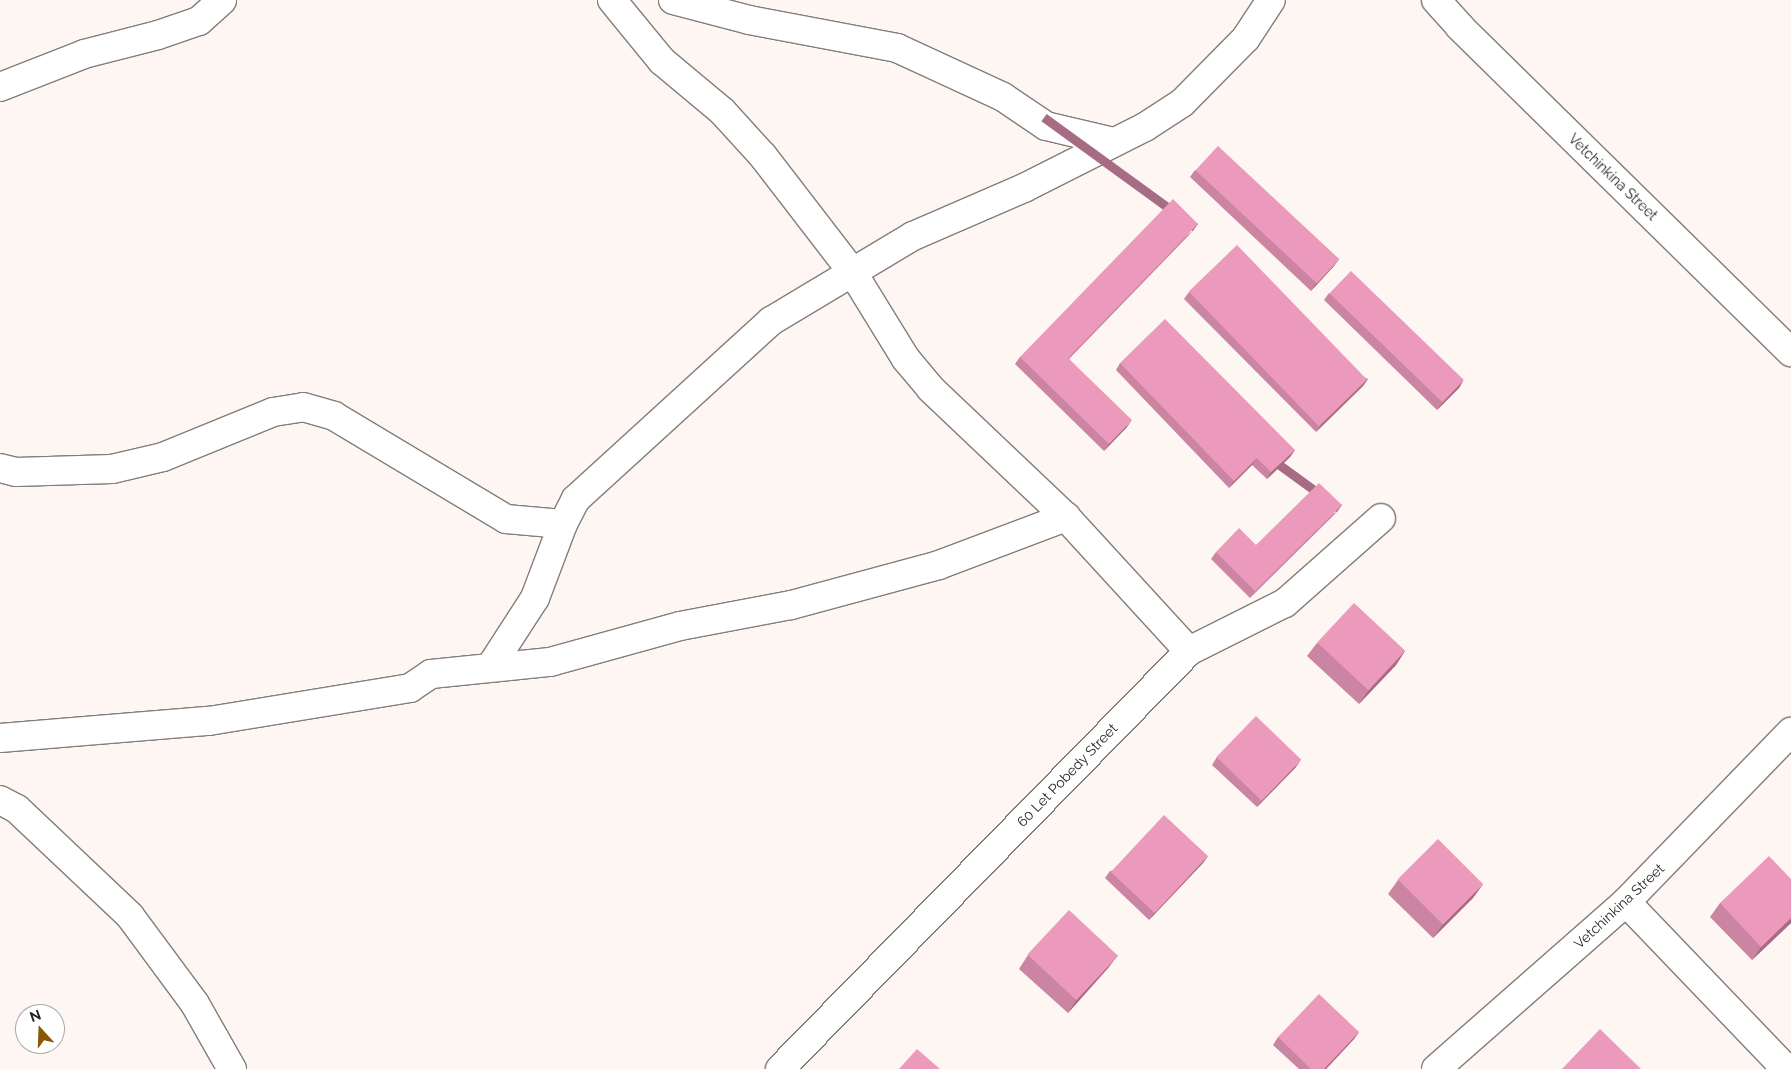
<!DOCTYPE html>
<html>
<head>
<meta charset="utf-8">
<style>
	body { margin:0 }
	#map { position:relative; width:1791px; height:1069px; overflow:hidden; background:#fdf6f2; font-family:Raleway,sans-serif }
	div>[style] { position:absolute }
	.roads { filter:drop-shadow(1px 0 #847e7a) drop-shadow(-1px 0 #847e7a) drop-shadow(0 1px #847e7a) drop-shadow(0 -1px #847e7a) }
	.minor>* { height:28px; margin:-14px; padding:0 14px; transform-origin:14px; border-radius:14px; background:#fff }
	.wall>* { inset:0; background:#cb84a1 }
	.shaded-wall>* { inset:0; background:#a56c83; transform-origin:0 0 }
	.building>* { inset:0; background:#ec9abb; transform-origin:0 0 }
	span { translate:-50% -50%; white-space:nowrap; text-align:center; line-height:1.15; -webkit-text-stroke:4px #fff; paint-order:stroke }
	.street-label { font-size:14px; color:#262322 }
	.north { position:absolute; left:15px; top:1004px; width:50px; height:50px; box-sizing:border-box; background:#fff; border:1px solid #a8a7a7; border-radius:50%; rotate:340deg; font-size:14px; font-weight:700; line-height:20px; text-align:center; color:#262322 }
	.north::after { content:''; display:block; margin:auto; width:18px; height:22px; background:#8a5702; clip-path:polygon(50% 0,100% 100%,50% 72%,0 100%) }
</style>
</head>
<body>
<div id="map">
	<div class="roads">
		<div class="minor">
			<i style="left:612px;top:0;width:79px;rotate:50.7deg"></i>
			<i style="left:662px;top:61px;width:78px;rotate:39.8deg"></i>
			<i style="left:722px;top:111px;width:61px;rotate:47.7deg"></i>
			<i style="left:763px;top:156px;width:148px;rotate:52.4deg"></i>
			<i style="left:853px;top:273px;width:101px;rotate:58.4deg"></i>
			<i style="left:906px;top:359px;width:39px;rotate:50deg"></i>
			<i style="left:931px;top:389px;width:186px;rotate:43.5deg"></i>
			<i style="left:1066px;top:517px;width:182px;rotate:47.5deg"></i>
			<i style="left:673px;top:0;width:79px;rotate:14.7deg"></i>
			<i style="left:749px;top:20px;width:151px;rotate:10.7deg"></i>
			<i style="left:897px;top:48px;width:117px;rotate:24.8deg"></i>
			<i style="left:1003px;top:97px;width:52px;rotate:34deg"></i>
			<i style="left:1046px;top:126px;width:69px;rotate:13.4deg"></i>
			<i style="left:1436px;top:0;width:36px;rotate:48deg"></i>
			<i style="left:1460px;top:27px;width:464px;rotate:44.5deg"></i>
			<i style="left:0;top:87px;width:90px;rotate:-21.4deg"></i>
			<i style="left:84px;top:54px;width:76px;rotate:-14.4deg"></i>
			<i style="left:158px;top:35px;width:43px;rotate:-18.9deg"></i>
			<i style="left:199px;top:21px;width:31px;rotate:-42deg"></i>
			<i style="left:0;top:468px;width:16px;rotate:14deg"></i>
			<i style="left:16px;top:472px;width:96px;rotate:-1.8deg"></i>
			<i style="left:112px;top:469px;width:52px;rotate:-13.2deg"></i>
			<i style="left:163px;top:457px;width:119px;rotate:-22.2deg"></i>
			<i style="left:273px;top:412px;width:30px;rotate:-9deg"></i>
			<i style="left:303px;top:407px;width:32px;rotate:16deg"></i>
			<i style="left:334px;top:416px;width:200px;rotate:30.9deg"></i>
			<i style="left:506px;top:519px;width:57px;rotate:5deg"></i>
			<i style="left:491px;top:666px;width:81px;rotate:-57.1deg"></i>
			<i style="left:535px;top:598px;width:79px;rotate:-69.3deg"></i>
			<i style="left:563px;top:524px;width:28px;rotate:-63deg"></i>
			<i style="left:576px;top:499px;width:264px;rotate:-42.4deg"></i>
			<i style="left:771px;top:321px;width:165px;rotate:-30.9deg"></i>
			<i style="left:913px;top:236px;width:121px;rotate:-23.4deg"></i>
			<i style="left:1024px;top:188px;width:136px;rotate:-26.8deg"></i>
			<i style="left:1145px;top:127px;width:44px;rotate:-33deg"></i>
			<i style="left:1182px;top:103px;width:91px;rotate:-45.4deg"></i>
			<i style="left:1246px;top:38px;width:45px;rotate:-56.7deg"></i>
			<i style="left:0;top:738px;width:210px;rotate:-4.7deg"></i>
			<i style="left:209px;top:721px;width:204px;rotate:-9.3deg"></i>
			<i style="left:410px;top:688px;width:25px;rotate:-34deg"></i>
			<i style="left:431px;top:674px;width:120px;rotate:-5.8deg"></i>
			<i style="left:550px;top:662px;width:135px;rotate:-15.5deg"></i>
			<i style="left:680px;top:626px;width:113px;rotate:-10.7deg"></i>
			<i style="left:791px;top:605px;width:153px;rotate:-15.1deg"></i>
			<i style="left:939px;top:565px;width:136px;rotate:-20.7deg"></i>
			<i style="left:0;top:800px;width:19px;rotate:28deg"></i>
			<i style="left:17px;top:809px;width:156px;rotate:43.4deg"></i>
			<i style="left:130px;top:916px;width:109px;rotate:53.5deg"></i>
			<i style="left:195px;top:1004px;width:75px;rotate:60.4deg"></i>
			<i style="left:1626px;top:902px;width:231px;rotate:46.2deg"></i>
			<i style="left:780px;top:1069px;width:585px;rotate:-45.62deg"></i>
			<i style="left:1189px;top:651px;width:107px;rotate:-26.6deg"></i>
			<i style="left:1285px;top:603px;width:128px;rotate:-41.5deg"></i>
			<i style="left:1436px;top:1069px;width:253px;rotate:-41.3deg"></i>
			<i style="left:1626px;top:902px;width:237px;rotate:-45.9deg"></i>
		</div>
	</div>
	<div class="wall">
		<i style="clip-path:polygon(1195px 170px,1339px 259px,1334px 266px,1311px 291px,1190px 177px)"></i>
		<i style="clip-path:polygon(1193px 231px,1069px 359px,1127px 427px,1104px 451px,1015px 364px,1020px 357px)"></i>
		<i style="clip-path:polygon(1189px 292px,1368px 379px,1363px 386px,1316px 432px,1184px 299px)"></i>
		<i style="clip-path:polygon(1329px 293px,1463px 381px,1459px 388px,1437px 410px,1324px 300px)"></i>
		<i style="clip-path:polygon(1120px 363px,1295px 450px,1290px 457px,1267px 479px,1252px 465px,1229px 488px,1116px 370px)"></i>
		<i style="clip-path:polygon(1337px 512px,1250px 598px,1211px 559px,1216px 552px,1256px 545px)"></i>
		<i style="clip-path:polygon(1317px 643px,1405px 651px,1396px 665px,1359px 704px,1307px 656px)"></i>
		<i style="clip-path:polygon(1217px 757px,1296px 767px,1257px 807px,1212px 765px)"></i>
		<i style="clip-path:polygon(1208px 856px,1203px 863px,1149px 920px,1105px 878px,1110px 871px)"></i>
		<i style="clip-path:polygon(1791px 879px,1791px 923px,1752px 960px,1710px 917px,1720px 903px)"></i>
		<i style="clip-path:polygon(1398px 880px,1483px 884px,1473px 898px,1433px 938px,1388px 894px)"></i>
		<i style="clip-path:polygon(1028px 955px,1118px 955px,1108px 968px,1068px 1013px,1019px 969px)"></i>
		<i style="clip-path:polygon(1359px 1032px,1354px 1039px,1326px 1069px,1299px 1069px,1273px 1045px,1278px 1037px)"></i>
	</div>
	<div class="shaded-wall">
		<i style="left:1198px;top:224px;width:9px;height:187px;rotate:126deg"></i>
		<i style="clip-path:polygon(1339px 259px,1334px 266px,1311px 291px,1316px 284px)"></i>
		<i style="clip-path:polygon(1368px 379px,1363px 386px,1316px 432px,1321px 425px)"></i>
		<i style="clip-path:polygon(1463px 381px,1459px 388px,1437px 410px,1442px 403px)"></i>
		<i style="clip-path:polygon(1132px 420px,1127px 427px,1104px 451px,1109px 444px)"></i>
		<i style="clip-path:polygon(1295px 450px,1290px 457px,1267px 479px,1271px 472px)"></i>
		<i style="clip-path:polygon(1257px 458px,1252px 465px,1229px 488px,1234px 481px)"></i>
		<i style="left:1342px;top:505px;width:9px;height:122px;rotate:126deg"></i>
		<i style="clip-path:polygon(1405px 651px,1396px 665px,1359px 704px,1368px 691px)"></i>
		<i style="clip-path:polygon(1301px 760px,1296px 767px,1257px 807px,1262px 800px)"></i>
		<i style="clip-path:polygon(1208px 856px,1203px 863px,1149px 920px,1154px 913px)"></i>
		<i style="clip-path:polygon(1483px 884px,1473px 898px,1433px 938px,1443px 924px)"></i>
		<i style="clip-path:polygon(1791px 918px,1791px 923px,1752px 960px,1761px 947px)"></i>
		<i style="clip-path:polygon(1118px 955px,1108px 968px,1068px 1013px,1077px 999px)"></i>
		<i style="clip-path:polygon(1359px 1032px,1354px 1039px,1326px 1069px,1324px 1069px)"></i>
	</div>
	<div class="building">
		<i style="left:1218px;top:146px;width:166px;height:33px;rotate:43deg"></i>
		<i style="clip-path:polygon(1173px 199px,1198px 224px,1068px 358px,1132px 420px,1109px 444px,1020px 357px)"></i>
		<i style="left:1237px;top:245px;width:187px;height:67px;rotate:46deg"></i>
		<i style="left:1351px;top:271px;width:157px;height:31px;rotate:44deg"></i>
		<i style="clip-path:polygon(1165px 319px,1295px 450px,1271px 472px,1257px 458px,1234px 481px,1120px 363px)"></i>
		<i style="clip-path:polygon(1319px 483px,1342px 505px,1255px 591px,1216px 552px,1239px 528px,1256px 545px)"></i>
		<i style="left:1354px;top:603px;width:70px;height:54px;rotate:43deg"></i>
		<i style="left:1256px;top:716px;width:63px;height:57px;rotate:44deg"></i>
		<i style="left:1164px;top:815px;width:60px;height:78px;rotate:43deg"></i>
		<i style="left:1438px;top:839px;width:64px;height:57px;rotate:45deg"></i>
		<i style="clip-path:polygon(1769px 856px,1791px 879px,1791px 918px,1761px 947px,1720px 903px)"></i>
		<i style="left:1069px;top:910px;width:67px;height:61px;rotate:43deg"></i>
		<i style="clip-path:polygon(1319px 994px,1359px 1032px,1324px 1069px,1311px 1069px,1278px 1037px)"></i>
		<i style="clip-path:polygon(1600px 1029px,1641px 1069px,1562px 1069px)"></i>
		<i style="clip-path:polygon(917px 1049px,940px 1069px,899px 1069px)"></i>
	</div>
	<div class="street-label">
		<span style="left:1613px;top:177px;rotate:44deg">Vetchinkina Street</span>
		<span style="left:1067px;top:775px;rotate:-46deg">60 Let Pobedy Street</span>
		<span style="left:1619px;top:906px;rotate:-43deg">Vetchinkina Street</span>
	</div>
	<div class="north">N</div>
</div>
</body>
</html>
